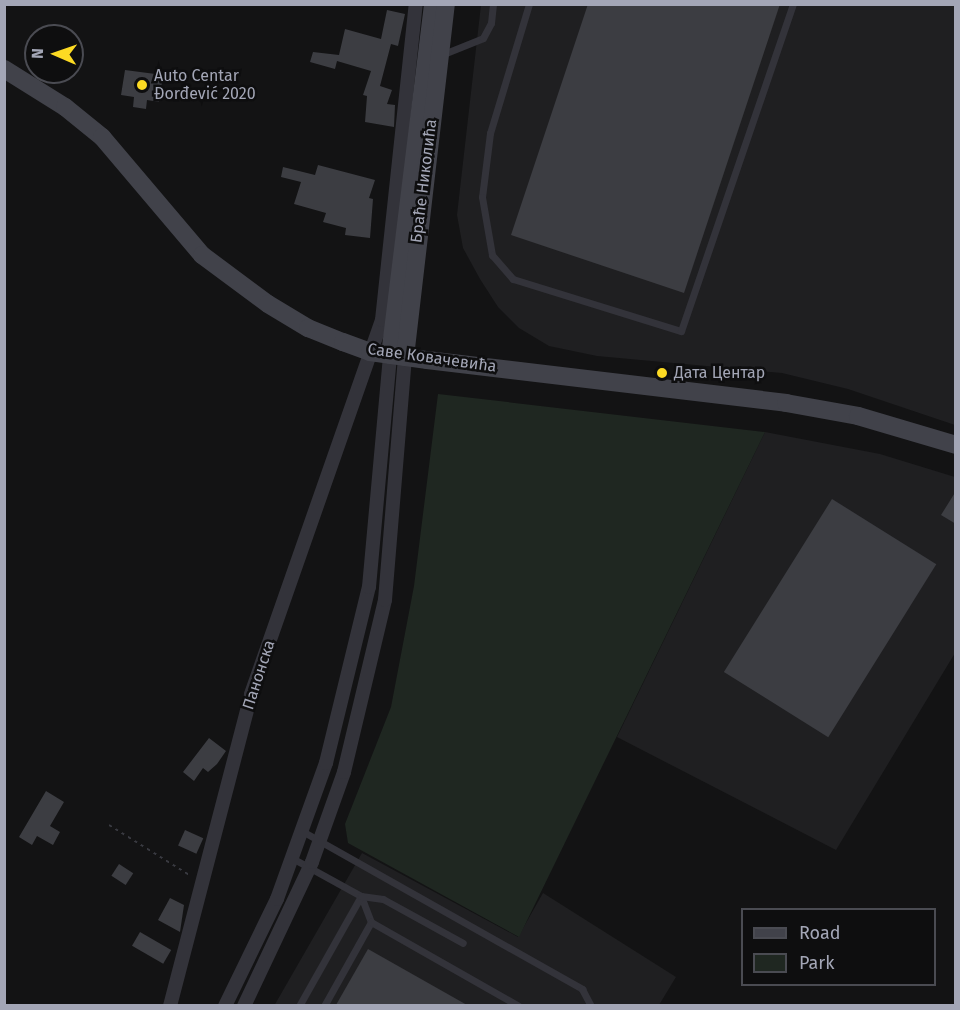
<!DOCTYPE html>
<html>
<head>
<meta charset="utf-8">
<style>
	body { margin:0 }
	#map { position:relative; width:960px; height:1010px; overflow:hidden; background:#131314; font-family:"Fira Sans",sans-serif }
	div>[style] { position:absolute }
	.built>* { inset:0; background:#1f1f21 }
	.green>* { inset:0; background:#1f2721 }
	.building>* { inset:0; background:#3c3d42; transform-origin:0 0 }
	.path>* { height:2px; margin-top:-1px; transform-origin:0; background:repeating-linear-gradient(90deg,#393a41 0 3px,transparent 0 7.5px) }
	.lane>* { height:7px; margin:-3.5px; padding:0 3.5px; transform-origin:3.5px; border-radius:3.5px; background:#33333a }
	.street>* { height:14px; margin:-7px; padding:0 7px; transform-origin:7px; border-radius:7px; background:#33333a }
	.secondary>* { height:18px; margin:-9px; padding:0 9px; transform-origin:9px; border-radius:9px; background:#41424a }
	.dots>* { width:16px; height:16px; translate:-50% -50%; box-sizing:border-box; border:3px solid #0e0e0f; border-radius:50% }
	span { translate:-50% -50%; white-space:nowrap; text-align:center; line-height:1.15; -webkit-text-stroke:5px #0e0e0f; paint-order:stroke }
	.poi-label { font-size:16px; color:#a3a6b6 }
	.left { translate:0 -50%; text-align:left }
	.street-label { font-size:16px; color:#a3a6b6 }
	.frame { position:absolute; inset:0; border:6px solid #a3a6b6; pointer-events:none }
	.legend { position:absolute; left:741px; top:908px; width:195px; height:78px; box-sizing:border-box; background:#0e0e0f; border:2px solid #4a4b52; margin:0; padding:8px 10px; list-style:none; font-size:18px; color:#a3a6b6 }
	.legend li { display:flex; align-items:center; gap:12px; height:30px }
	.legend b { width:30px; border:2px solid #4a4b52 }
	.north { position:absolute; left:24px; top:24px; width:60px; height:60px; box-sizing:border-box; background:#0e0e0f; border:2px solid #4a4b52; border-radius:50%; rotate:272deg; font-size:16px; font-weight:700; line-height:24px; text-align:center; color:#a3a6b6 }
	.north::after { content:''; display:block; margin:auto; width:21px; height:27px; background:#fcda23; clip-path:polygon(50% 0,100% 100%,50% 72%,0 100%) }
</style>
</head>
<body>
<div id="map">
	<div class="built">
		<i style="clip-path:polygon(481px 5px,955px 5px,955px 425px,848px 389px,782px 373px,597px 356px,549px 346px,519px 328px,498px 307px,480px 279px,463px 248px,457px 215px)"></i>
		<i style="clip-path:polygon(765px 432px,880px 454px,955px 477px,955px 653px,836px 850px,617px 737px)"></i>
		<i style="clip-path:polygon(362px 853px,518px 937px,543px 893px,676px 977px,659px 1005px,274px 1006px)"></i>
	</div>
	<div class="green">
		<i style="clip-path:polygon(438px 394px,765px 432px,519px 937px,348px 843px,345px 824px,391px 707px,414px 586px)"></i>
	</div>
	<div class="building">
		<i style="clip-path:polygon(588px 4px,780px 4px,684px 293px,511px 235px)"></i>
		<i style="clip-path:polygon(387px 10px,405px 14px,398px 46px,391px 44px,380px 86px,392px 90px,387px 104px,395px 105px,394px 127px,365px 122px,367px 96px,363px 95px,371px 71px,337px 61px,335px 69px,310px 62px,313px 52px,339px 55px,345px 29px,381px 39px)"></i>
		<i style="clip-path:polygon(125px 70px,163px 75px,159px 102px,147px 100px,146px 109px,133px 107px,134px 97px,121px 95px)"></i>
		<i style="clip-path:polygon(318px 165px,375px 180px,369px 198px,373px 199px,370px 238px,345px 235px,346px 228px,323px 222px,326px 213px,294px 204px,301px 182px,281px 177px,283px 167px,315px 175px)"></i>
		<i style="clip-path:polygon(956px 491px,956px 524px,941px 515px)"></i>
		<i style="left:832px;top:499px;width:123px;height:204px;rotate:32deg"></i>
		<i style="clip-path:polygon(209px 738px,226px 751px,217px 764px,208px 772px,203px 768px,194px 781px,183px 772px)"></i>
		<i style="clip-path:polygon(46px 791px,64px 802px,50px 826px,60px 832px,53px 845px,37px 836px,32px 845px,19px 837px)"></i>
		<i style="left:185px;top:830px;width:20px;height:17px;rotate:24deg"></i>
		<i style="left:119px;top:864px;width:17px;height:14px;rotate:33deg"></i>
		<i style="clip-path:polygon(170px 898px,184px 905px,180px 932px,158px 920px)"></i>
		<i style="left:140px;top:932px;width:36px;height:16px;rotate:30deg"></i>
		<i style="clip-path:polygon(368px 949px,467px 1005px,336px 1005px)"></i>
	</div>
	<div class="path">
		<i style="left:109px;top:825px;width:97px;rotate:31.9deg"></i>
	</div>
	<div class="lane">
		<i style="left:529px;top:4px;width:135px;rotate:106.8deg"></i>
		<i style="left:490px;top:133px;width:64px;rotate:97.1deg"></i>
		<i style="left:482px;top:197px;width:59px;rotate:80.2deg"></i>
		<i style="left:492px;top:255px;width:32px;rotate:49deg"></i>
		<i style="left:513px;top:279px;width:176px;rotate:17.2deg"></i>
		<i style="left:681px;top:331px;width:346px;rotate:-71.1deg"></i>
		<i style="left:441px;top:55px;width:45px;rotate:-22deg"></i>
		<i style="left:483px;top:38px;width:17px;rotate:-62deg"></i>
		<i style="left:491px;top:23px;width:19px;rotate:-84deg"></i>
		<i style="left:302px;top:831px;width:322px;rotate:29.4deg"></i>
		<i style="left:582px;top:989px;width:19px;rotate:62deg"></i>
		<i style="left:292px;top:858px;width:79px;rotate:28.8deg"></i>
		<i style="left:361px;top:896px;width:28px;rotate:69deg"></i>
		<i style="left:371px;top:922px;width:96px;rotate:119.2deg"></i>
		<i style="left:371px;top:922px;width:170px;rotate:29.6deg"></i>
		<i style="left:299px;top:1006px;width:126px;rotate:-60.6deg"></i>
		<i style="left:361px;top:896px;width:22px;rotate:8deg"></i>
		<i style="left:383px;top:899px;width:91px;rotate:28.8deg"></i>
	</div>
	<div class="street">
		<i style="left:170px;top:1006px;width:322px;rotate:-75.4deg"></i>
		<i style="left:251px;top:694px;width:396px;rotate:-70.7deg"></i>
		<i style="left:382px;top:320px;width:318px;rotate:-83.9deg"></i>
		<i style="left:225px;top:1006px;width:119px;rotate:-64.1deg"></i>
		<i style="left:277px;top:899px;width:145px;rotate:-70.2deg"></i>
		<i style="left:326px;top:763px;width:181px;rotate:-76.3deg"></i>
		<i style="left:369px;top:587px;width:233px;rotate:-84.8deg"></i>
		<i style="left:244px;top:1006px;width:159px;rotate:-64.7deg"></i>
		<i style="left:312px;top:862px;width:96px;rotate:-70.4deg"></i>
		<i style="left:344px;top:772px;width:177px;rotate:-76.6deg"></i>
		<i style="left:385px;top:600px;width:244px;rotate:-85.3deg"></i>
	</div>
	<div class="secondary">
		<i style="left:4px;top:69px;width:72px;rotate:31.9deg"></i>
		<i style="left:65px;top:107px;width:48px;rotate:39deg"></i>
		<i style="left:102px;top:137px;width:155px;rotate:49.7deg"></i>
		<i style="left:202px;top:255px;width:82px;rotate:36.6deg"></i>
		<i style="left:268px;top:304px;width:47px;rotate:31deg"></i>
		<i style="left:308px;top:328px;width:38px;rotate:22deg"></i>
		<i style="left:343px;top:342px;width:29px;rotate:20deg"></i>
		<i style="left:370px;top:352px;width:58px;rotate:8deg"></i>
		<i style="left:427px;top:360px;width:362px;rotate:6.8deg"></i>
		<i style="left:786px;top:403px;width:73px;rotate:10.2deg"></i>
		<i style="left:858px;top:416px;width:102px;rotate:16.5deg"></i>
		<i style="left:390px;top:355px;width:354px;rotate:-83deg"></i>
		<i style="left:405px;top:357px;width:355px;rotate:-83.4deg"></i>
	</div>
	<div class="dots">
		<i style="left:142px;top:85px;background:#fcda23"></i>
		<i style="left:662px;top:373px;background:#fcda23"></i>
	</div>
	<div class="poi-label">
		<span class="left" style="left:154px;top:85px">Auto Centar<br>Đorđević 2020</span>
		<span class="left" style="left:674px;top:373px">Дата Центар</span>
	</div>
	<div class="street-label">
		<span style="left:424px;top:181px;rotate:-83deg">Браће Николића</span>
		<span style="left:432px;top:358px;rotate:8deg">Саве Ковачевића</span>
		<span style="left:259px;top:675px;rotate:-72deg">Панонска</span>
	</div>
	<div class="frame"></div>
	<ul class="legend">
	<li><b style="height:8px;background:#41424a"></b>Road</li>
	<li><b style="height:16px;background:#1f2721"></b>Park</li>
	</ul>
	<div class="north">N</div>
</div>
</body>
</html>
